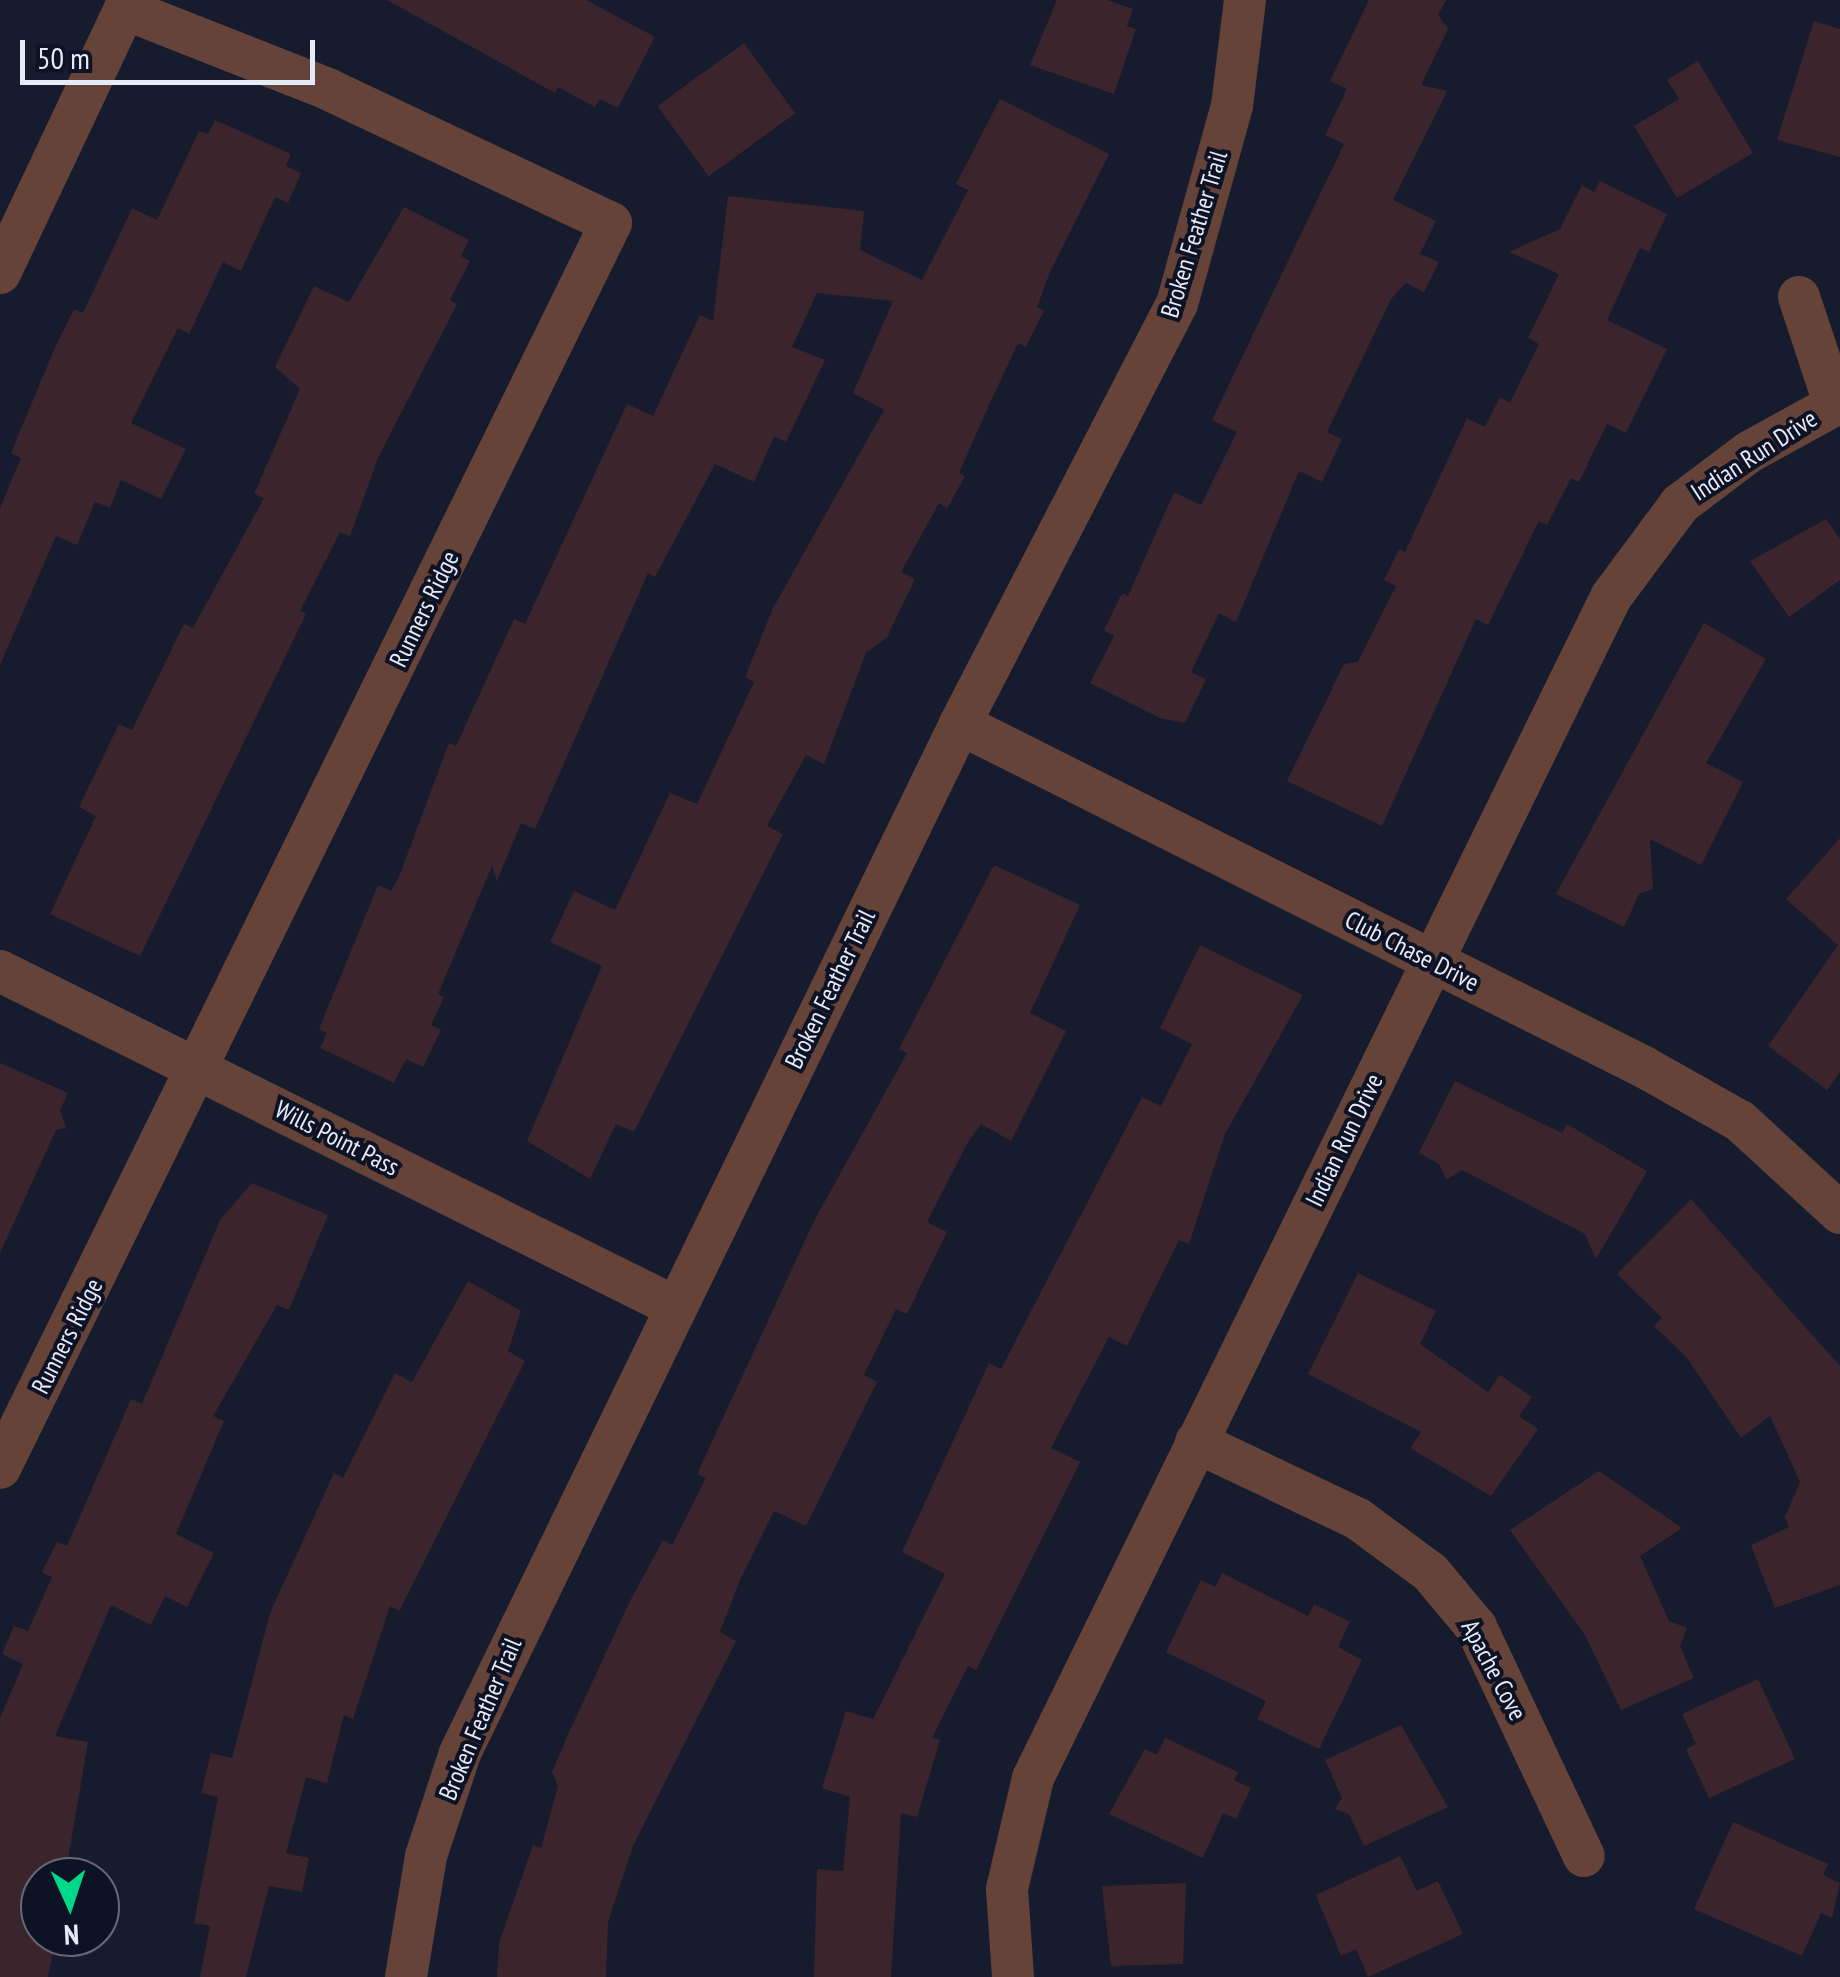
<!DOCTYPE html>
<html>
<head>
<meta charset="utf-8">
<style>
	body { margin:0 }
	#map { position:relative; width:1840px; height:1977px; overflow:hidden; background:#161c2e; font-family:"PT Sans Narrow",sans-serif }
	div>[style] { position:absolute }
	.building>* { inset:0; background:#3b242c; transform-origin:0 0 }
	.minor>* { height:42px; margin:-21px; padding:0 21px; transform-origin:21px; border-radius:21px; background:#664339 }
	span { translate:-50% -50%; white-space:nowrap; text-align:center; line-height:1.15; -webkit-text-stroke:8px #0d1324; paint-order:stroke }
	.street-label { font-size:25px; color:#e6ebf8 }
	.north { position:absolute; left:20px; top:1857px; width:100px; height:100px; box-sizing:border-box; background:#0d1324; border:2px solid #646979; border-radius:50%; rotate:177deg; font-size:28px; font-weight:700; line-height:40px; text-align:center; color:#e6ebf8 }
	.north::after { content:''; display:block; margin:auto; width:35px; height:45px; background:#00d98c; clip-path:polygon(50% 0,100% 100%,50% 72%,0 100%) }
	.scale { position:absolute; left:20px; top:40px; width:295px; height:45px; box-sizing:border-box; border:5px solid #e6ebf8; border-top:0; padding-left:12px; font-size:30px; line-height:35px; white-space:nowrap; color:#e6ebf8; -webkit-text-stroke:8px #0d1324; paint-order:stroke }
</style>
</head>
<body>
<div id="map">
	<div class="building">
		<i style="clip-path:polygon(387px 0,586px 0,655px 37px,618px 108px,600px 99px,595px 107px,558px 87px,555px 93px)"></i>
		<i style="clip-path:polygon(1057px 0,1107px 0,1133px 9px,1127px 26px,1136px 29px,1114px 94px,1030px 65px)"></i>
		<i style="clip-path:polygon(1369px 0,1446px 0,1438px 15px,1448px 29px,1421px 85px,1447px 91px,1393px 200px,1436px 221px,1420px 254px,1439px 262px,1424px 292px,1406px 283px,1391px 299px,1327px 432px,1342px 439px,1322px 482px,1299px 471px,1236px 622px,1219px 613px,1191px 672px,1206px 679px,1185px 723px,1160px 718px,1090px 683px,1114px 636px,1104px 630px,1122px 593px,1128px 596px,1174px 492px,1201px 505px,1237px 432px,1212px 420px,1344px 144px,1325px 135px,1347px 89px,1330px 81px)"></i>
		<i style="clip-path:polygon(1814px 21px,1840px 29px,1840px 157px,1777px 140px)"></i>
		<i style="left:744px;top:43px;width:87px;height:107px;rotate:54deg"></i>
		<i style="clip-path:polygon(1698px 61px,1753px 153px,1677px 198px,1634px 126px,1679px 99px,1667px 80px)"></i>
		<i style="clip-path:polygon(1000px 99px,1109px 154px,1050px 272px,1037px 307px,1044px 311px,1026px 347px,1018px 343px,989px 405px,959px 473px,965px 476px,947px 509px,939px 503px,901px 572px,915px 579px,887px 637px,866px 653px,824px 764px,806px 755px,767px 826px,783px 834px,634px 1132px,616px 1124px,590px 1179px,527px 1141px,602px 966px,550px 942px,574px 891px,615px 910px,670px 793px,697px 804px,754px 682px,745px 677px,773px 608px,884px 410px,853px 393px,893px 301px,817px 293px,792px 347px,825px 360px,786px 442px,774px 436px,754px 482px,715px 464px,655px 577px,648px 573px,535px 829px,521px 823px,497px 881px,492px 866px,438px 994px,444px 997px,431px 1025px,441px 1030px,423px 1067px,406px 1059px,394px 1083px,320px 1048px,327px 1033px,319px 1029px,378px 885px,391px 891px,399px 877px,449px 743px,456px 746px,514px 619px,525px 624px,627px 404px,653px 416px,700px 315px,713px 321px,728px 196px,864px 211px,860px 250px,922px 280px,968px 190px,956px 184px)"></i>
		<i style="clip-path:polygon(215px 120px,291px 154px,286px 166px,301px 173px,288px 203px,275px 197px,241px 271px,223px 262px,189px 334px,178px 328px,131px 423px,186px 449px,161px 499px,121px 480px,110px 508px,95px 502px,77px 545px,56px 536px,0 665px,0 508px,21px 458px,11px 453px,56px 345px,74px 309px,83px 313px,132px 208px,157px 220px,199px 131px,208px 134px)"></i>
		<i style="clip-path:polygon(1600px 181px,1667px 214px,1649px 252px,1640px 248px,1607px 320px,1667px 349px,1626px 433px,1607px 424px,1579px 482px,1571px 478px,1547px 525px,1539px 521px,1488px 625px,1476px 619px,1382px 826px,1287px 781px,1344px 664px,1358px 662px,1396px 586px,1384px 580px,1399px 549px,1405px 552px,1467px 418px,1485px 427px,1500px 397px,1510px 403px,1539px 344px,1528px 338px,1559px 274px,1509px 252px,1560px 229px,1582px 185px,1594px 192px)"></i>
		<i style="clip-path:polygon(404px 207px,469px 240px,461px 256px,470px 261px,450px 300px,457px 304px,378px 458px,350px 536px,340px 532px,300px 611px,306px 614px,140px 956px,50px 914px,96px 816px,79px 807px,119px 724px,132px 730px,184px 624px,193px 628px,264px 498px,254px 494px,300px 389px,275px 367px,314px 286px,349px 302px)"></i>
		<i style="clip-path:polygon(1826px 519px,1840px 539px,1840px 580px,1789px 617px,1750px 561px)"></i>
		<i style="clip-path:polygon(1704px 623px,1766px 659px,1706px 763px,1743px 782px,1701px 865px,1650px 839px,1653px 889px,1639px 894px,1624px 927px,1556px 894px)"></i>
		<i style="clip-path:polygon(1840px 838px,1840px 1072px,1827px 1090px,1768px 1046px,1838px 945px,1786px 899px)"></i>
		<i style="clip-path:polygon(994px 865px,1080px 905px,1030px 1013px,1066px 1031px,1011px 1141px,981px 1124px,968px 1142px,927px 1222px,947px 1232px,907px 1314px,896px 1309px,864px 1375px,877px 1382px,806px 1526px,774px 1511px,740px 1580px,720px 1632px,736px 1641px,633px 1846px,608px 1922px,606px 1977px,497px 1977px,499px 1943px,533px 1845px,541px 1848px,558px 1786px,552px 1772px,570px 1730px,630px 1601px,663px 1540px,672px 1545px,706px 1478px,697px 1474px,815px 1219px,907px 1053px,899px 1049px)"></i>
		<i style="clip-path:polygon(1200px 945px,1303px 995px,1225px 1134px,1189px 1244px,1179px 1240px,1127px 1346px,1109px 1337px,1051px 1448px,1080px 1462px,976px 1670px,968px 1666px,932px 1738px,940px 1740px,917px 1817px,901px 1813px,891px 1977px,814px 1977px,817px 1869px,843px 1871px,850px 1797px,822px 1788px,846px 1711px,873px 1719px,945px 1574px,902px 1552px,989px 1363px,1001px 1369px,1142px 1097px,1161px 1106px,1192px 1044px,1160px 1028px)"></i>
		<i style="clip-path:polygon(0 1063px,68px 1093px,60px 1110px,66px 1128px,56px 1130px,0 1253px)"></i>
		<i style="clip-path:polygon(1455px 1081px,1562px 1133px,1567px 1124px,1647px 1171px,1596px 1259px,1585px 1234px,1462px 1170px,1446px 1180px,1439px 1164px,1419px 1153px)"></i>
		<i style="clip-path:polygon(252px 1183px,328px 1215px,289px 1310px,277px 1305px,213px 1416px,224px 1421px,176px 1534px,214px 1553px,187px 1607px,165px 1596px,151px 1625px,111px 1605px,55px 1736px,88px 1742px,65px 1877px,40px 1877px,40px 1937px,56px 1937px,48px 1977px,0 1977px,0 1718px,23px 1664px,2px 1654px,14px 1626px,28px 1631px,52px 1577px,42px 1572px,57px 1542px,67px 1546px,131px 1399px,142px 1404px,220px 1220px)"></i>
		<i style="clip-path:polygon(1691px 1199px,1840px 1366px,1840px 1585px,1775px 1608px,1751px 1545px,1789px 1527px,1785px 1517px,1800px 1482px,1770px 1416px,1741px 1438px,1687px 1358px,1654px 1326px,1662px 1318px,1617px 1274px)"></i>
		<i style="clip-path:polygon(1358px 1273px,1436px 1311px,1420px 1344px,1488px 1392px,1500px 1375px,1532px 1397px,1519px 1416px,1538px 1429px,1491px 1496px,1410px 1448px,1421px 1432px,1308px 1374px)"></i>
		<i style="clip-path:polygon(468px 1281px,521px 1311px,508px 1351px,525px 1361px,399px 1611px,390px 1606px,353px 1719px,344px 1715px,327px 1783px,306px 1777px,286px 1853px,309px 1858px,302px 1892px,269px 1886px,246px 1977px,200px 1977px,210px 1926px,194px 1923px,218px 1797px,201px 1793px,211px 1753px,232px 1758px,270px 1613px,334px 1473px,343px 1478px,395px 1373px,412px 1382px)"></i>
		<i style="clip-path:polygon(1599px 1471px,1682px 1528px,1640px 1556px,1669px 1621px,1687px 1628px,1680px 1646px,1694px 1678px,1621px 1710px,1585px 1635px,1510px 1530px)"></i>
		<i style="clip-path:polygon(1222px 1573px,1308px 1616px,1314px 1604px,1350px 1622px,1338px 1647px,1362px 1660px,1319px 1749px,1257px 1719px,1266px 1701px,1166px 1652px,1201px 1580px,1215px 1587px)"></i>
		<i style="clip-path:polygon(1758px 1679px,1795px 1759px,1709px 1798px,1686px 1749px,1696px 1744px,1682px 1714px)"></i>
		<i style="clip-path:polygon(1401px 1725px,1448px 1807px,1364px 1846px,1349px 1814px,1335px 1809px,1342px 1798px,1325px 1760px)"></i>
		<i style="clip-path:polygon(1165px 1738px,1238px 1772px,1234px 1780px,1251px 1788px,1236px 1819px,1223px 1813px,1203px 1858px,1109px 1814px,1145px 1749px,1157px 1755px)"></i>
		<i style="clip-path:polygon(1733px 1822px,1828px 1864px,1823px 1875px,1840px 1883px,1832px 1918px,1821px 1913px,1802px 1956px,1694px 1909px)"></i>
		<i style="clip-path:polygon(1400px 1856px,1417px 1891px,1438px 1881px,1463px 1934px,1368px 1977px,1356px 1949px,1341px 1956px,1316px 1895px)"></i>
		<i style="clip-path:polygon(1186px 1883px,1183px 1964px,1111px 1966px,1102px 1886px)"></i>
	</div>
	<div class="minor">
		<i style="left:0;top:273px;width:302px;rotate:-64.7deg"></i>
		<i style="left:1799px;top:297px;width:112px;rotate:71.7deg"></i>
		<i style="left:960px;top:724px;width:765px;rotate:26.63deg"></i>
		<i style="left:1644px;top:1067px;width:110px;rotate:29.4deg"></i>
		<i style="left:1740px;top:1121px;width:136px;rotate:42.6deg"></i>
		<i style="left:0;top:971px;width:752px;rotate:26.46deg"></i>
		<i style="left:1196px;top:1442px;width:179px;rotate:25.4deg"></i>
		<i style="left:1358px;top:1519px;width:89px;rotate:36.4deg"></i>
		<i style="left:1430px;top:1572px;width:72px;rotate:50.1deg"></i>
		<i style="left:1476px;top:1627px;width:253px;rotate:64.8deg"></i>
		<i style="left:0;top:1468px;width:1387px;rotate:-63.86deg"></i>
		<i style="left:611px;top:223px;width:313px;rotate:-154.7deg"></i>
		<i style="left:328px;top:89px;width:216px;rotate:-158.5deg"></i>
		<i style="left:406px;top:1977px;width:123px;rotate:-80.6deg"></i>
		<i style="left:426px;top:1856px;width:108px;rotate:-71.7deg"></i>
		<i style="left:460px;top:1753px;width:1144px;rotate:-64.08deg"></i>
		<i style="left:960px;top:724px;width:473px;rotate:-62.7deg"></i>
		<i style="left:1177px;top:304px;width:205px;rotate:-74.5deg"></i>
		<i style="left:1232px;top:106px;width:107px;rotate:-83deg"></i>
		<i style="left:1013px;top:1977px;width:88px;rotate:-93.9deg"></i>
		<i style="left:1007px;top:1889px;width:114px;rotate:-76.8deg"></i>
		<i style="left:1033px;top:1778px;width:1315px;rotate:-63.92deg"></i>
		<i style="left:1611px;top:597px;width:116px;rotate:-53.4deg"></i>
		<i style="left:1680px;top:504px;width:86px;rotate:-37deg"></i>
		<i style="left:1749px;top:452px;width:104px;rotate:-28.8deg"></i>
	</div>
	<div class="street-label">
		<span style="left:1194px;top:234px;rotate:-73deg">Broken Feather Trail</span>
		<span style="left:1754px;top:455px;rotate:-33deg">Indian Run Drive</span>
		<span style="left:424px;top:609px;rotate:-64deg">Runners Ridge</span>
		<span style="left:1412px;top:951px;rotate:27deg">Club Chase Drive</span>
		<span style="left:830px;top:989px;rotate:-64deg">Broken Feather Trail</span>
		<span style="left:337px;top:1138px;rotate:27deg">Wills Point Pass</span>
		<span style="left:1344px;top:1140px;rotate:-64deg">Indian Run Drive</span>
		<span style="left:67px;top:1336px;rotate:-63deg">Runners Ridge</span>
		<span style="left:1494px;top:1670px;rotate:62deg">Apache Cove</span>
		<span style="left:480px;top:1719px;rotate:-67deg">Broken Feather Trail</span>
	</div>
	<div class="north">N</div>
	<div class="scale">50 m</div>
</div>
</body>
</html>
